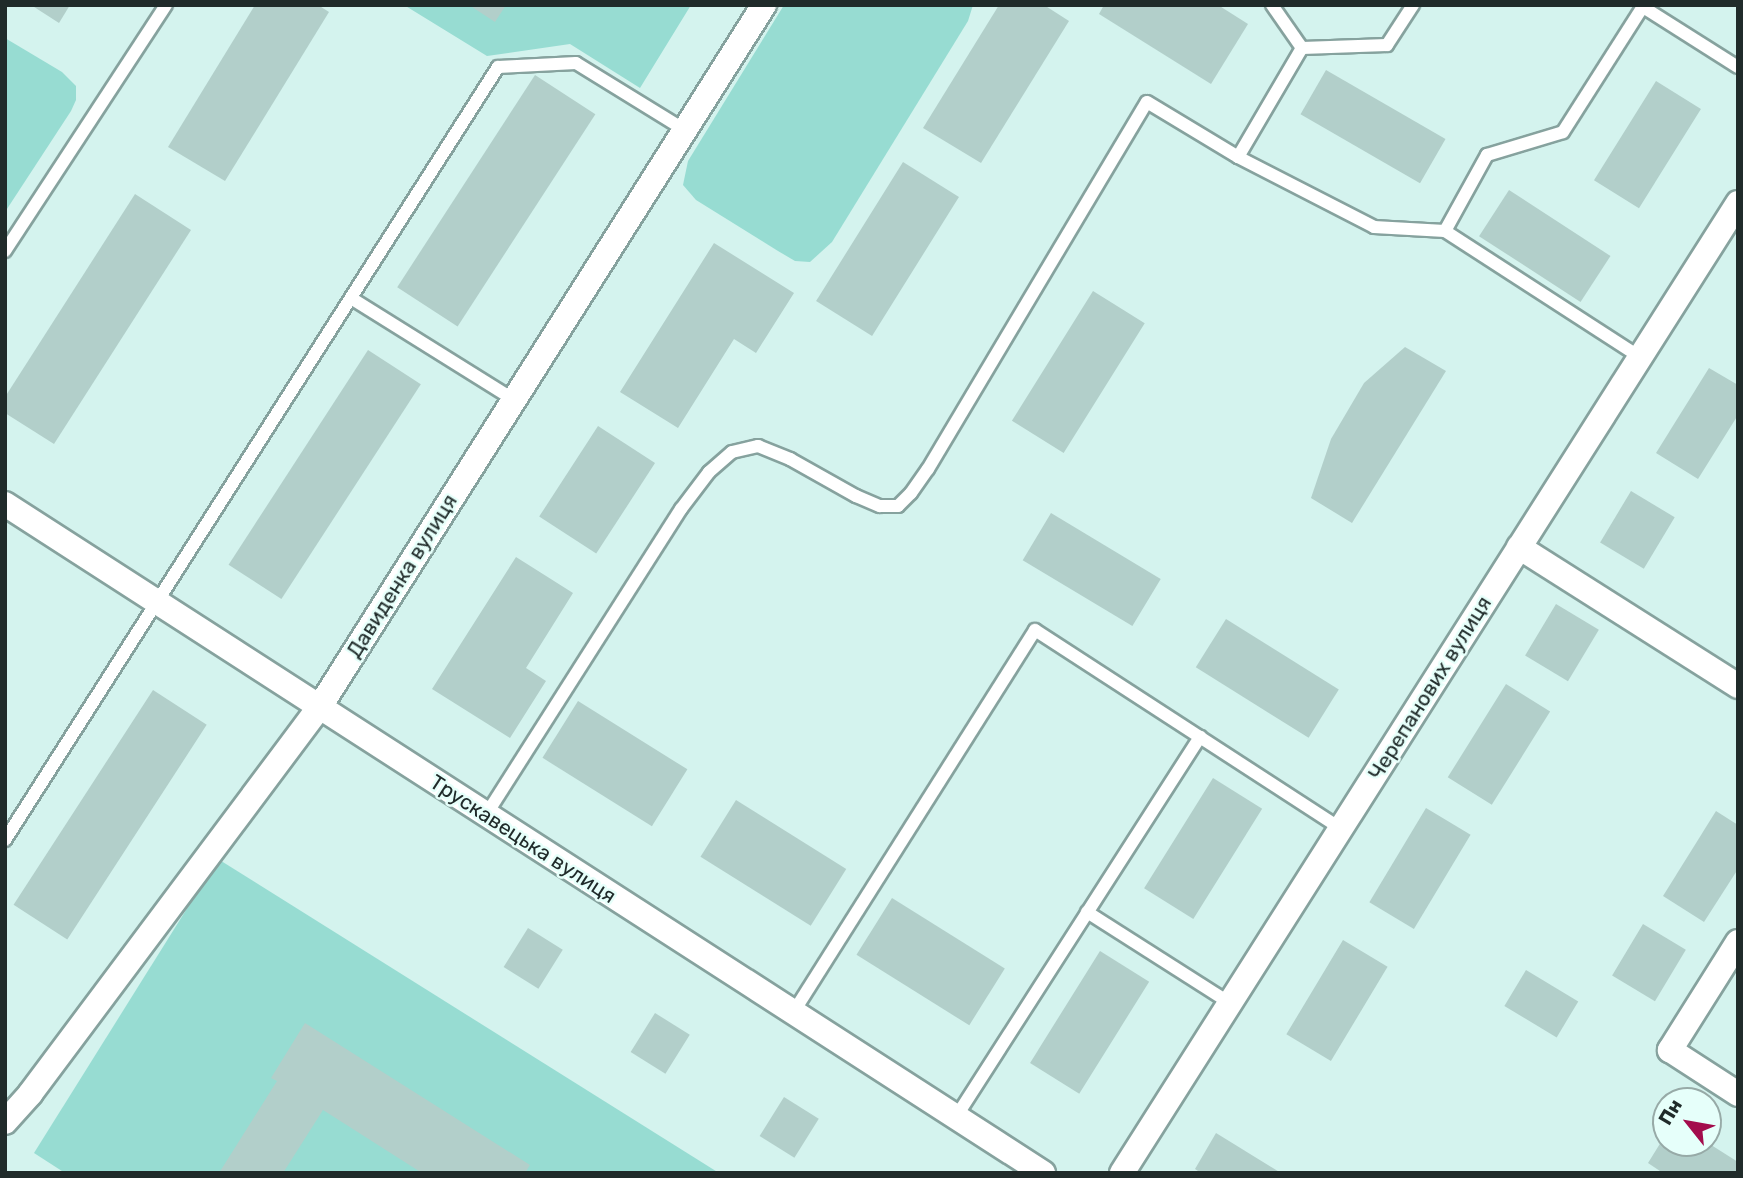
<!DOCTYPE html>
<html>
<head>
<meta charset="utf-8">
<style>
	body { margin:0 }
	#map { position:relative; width:1743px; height:1178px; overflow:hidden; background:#d4f3ee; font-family:Rubik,sans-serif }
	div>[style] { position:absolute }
	.green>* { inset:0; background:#97dcd2 }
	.building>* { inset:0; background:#b2cfca; transform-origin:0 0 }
	.roads { filter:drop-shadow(2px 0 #86a29e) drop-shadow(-2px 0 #86a29e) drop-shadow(0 2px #86a29e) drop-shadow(0 -2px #86a29e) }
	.lane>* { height:12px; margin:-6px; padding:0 6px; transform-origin:6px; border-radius:6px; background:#fff }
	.street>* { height:24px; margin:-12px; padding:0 12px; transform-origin:12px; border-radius:12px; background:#fff }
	span { translate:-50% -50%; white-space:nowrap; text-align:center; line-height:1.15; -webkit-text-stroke:5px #e6fffa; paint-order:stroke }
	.street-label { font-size:21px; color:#202b2a }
	.frame { position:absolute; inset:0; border:7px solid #202b2a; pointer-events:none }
	.north { position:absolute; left:1652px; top:1087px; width:70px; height:70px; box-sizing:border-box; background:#e6fffa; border:2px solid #97aaa7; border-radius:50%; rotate:301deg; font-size:19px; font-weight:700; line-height:28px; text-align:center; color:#202b2a }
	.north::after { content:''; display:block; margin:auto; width:24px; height:32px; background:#a30c4c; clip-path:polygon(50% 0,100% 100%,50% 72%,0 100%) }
</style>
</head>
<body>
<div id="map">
	<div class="green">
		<i style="clip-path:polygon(404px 5px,691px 5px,640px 88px,570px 44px,487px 56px)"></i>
		<i style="clip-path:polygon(784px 5px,973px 5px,968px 21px,832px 242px,810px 262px,795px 261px,778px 251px,696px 200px,683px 185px,688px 161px)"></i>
		<i style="clip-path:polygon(5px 38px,62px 72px,76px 86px,76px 100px,71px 111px,5px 212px)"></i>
		<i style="clip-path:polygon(218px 859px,719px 1173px,65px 1173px,34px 1153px)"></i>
	</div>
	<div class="building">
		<i style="clip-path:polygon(31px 5px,70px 5px,59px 23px)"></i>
		<i style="clip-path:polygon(255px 5px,318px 5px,329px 12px,225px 181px,168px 147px)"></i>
		<i style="clip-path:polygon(469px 5px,506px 5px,495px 22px)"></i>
		<i style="clip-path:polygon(999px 5px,1044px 5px,1069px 21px,981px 163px,923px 128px)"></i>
		<i style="clip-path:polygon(1104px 5px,1218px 5px,1248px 24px,1211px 84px,1099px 14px)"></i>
		<i style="left:1326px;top:70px;width:138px;height:51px;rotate:30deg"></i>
		<i style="left:535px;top:75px;width:72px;height:253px;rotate:33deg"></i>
		<i style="left:1656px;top:81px;width:53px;height:117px;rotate:32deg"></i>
		<i style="left:903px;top:162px;width:66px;height:164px;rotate:32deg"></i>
		<i style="left:1509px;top:190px;width:121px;height:55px;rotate:33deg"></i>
		<i style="clip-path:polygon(135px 194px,191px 230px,54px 444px,5px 413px,5px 397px)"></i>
		<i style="clip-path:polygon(714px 243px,794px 293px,756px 353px,734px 339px,678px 428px,620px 392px)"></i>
		<i style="left:1093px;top:291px;width:61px;height:153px;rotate:32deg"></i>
		<i style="clip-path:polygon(1405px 347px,1446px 371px,1352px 523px,1311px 498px,1331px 439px,1364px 383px)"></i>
		<i style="left:368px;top:350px;width:63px;height:256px;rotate:33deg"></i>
		<i style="clip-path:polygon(1709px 368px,1738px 385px,1738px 415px,1698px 479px,1656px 453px)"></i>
		<i style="left:598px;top:426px;width:68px;height:108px;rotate:33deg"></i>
		<i style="left:1631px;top:491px;width:51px;height:60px;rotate:31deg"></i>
		<i style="left:1051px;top:513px;width:128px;height:55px;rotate:31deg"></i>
		<i style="clip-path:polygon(516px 557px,573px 593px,526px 668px,546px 681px,510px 738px,432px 689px)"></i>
		<i style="left:1556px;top:604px;width:50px;height:60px;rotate:31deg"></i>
		<i style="left:1226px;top:619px;width:133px;height:57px;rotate:32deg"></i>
		<i style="left:1506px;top:684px;width:52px;height:110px;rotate:32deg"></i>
		<i style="left:153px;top:690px;width:64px;height:256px;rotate:33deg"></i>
		<i style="left:578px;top:701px;width:129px;height:67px;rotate:32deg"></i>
		<i style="left:1213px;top:778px;width:58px;height:130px;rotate:32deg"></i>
		<i style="left:736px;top:800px;width:130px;height:67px;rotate:32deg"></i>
		<i style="left:1426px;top:808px;width:52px;height:110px;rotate:31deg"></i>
		<i style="clip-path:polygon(1716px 811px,1738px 825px,1738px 869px,1704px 922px,1663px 896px)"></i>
		<i style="left:892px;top:898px;width:133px;height:67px;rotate:32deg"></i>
		<i style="left:1643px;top:924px;width:50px;height:60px;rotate:31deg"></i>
		<i style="left:528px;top:928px;width:41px;height:46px;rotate:32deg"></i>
		<i style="left:1343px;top:940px;width:52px;height:110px;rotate:31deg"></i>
		<i style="left:1100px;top:951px;width:58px;height:132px;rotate:32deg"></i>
		<i style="left:1526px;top:970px;width:61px;height:42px;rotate:31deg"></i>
		<i style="left:655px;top:1013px;width:41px;height:46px;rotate:32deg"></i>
		<i style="clip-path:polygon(305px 1023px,530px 1165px,525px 1173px,422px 1173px,323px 1110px,283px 1173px,219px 1173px,277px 1081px,271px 1078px)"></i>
		<i style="left:784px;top:1097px;width:41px;height:46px;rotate:32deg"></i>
		<i style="clip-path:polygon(1216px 1133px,1281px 1173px,1201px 1173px,1195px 1169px)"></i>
		<i style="clip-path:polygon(1666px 1134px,1666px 1143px,1708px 1143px,1738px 1162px,1738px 1173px,1663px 1173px,1648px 1163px)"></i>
	</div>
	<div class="roads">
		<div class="lane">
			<i style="left:1272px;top:5px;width:52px;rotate:55.1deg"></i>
			<i style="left:1643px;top:7px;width:112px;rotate:32.3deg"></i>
			<i style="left:1238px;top:157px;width:153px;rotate:27.2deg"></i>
			<i style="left:1374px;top:227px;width:71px;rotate:3.2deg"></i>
			<i style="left:1445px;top:231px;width:232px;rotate:32.9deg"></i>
			<i style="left:1445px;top:231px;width:87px;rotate:-61.1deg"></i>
			<i style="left:1487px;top:155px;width:79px;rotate:-16.8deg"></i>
			<i style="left:1563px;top:132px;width:151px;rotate:-57.5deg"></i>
			<i style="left:5px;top:251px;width:294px;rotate:-56.8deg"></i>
			<i style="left:351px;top:298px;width:192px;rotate:32deg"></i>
			<i style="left:486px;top:815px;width:363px;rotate:-57.5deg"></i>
			<i style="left:681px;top:509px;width:46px;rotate:-52.9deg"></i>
			<i style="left:709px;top:472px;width:30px;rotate:-41deg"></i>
			<i style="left:732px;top:452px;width:27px;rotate:-13deg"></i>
			<i style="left:758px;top:446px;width:35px;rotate:22deg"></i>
			<i style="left:790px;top:459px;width:76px;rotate:29.3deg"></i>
			<i style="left:856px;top:496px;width:26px;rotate:23deg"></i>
			<i style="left:880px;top:506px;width:18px"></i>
			<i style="left:898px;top:506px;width:18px;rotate:-45deg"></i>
			<i style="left:911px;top:493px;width:29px;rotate:-55deg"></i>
			<i style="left:928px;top:469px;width:427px;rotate:-59.2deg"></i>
			<i style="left:1147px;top:102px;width:106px;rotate:31.1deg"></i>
			<i style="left:1238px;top:157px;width:126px;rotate:-59.6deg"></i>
			<i style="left:1302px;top:48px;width:85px;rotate:-2deg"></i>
			<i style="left:1387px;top:45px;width:48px;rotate:-57deg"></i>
			<i style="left:5px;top:840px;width:917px;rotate:-57.47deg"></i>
			<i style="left:498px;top:67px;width:78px;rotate:-2.9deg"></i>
			<i style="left:576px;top:63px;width:128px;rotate:31.6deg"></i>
			<i style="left:1087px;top:912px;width:169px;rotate:32.5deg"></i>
			<i style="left:793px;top:1013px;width:453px;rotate:-57.7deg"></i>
			<i style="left:1035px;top:630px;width:364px;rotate:33deg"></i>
			<i style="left:956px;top:1117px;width:452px;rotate:-57.3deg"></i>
		</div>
		<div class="street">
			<i style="left:5px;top:504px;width:1235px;rotate:32.8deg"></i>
			<i style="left:1519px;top:547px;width:259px;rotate:32.4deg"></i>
			<i style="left:1738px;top:942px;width:128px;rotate:122.2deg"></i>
			<i style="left:1670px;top:1050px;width:81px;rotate:32.9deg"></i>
			<i style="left:5px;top:1122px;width:38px;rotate:-48deg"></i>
			<i style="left:30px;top:1094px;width:482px;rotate:-53.2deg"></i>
			<i style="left:319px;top:708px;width:832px;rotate:-57.67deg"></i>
			<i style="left:1122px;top:1173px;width:1149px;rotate:-57.58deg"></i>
		</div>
	</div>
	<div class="street-label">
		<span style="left:402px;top:576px;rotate:-58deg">Давиденка вулиця</span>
		<span style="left:1430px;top:688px;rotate:-58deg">Черепанових вулиця</span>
		<span style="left:523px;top:839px;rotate:33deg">Трускавецька вулиця</span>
	</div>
	<div class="frame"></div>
	<div class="north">Пн</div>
</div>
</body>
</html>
